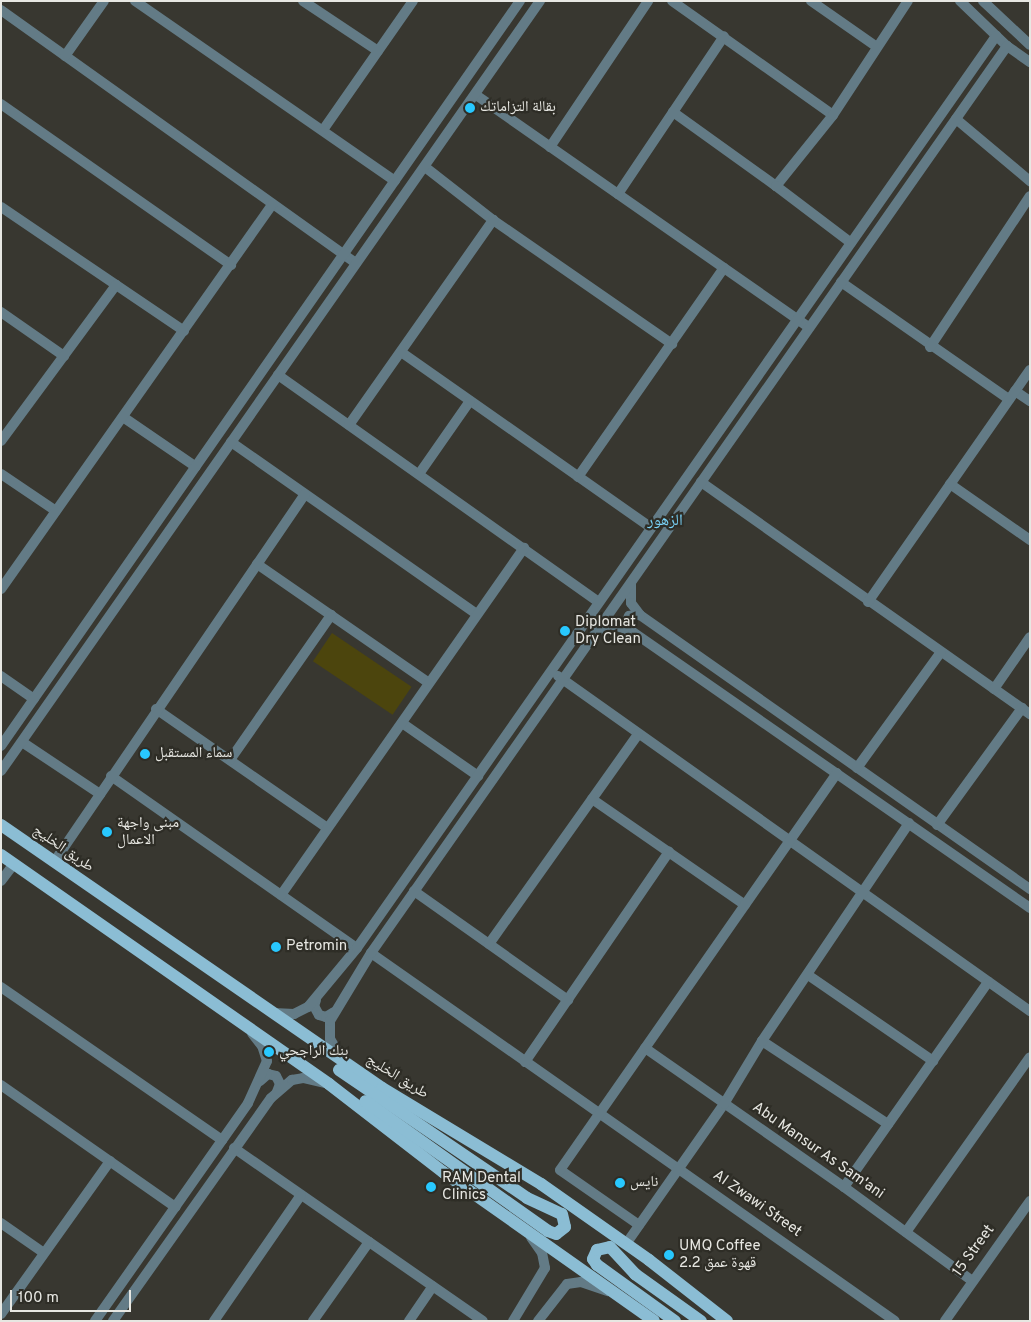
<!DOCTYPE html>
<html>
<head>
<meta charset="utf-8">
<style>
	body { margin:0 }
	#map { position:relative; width:1031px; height:1322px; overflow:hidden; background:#383730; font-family:Overpass,"Noto Naskh Arabic",sans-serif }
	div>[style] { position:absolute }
	.green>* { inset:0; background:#4c450d; transform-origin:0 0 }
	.minor>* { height:10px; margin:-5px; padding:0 5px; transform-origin:5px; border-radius:5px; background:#637b86 }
	.major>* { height:12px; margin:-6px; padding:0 6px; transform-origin:6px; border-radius:6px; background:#8bbdd4 }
	.dots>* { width:14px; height:14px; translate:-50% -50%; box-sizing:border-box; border:2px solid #2e2d26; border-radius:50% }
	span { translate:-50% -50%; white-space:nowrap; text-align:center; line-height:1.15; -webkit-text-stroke:4.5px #2e2d26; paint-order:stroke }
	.poi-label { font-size:15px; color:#e7e7e2 }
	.left { translate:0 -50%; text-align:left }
	.street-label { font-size:15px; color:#e7e7e2 }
	.neighbourhood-label { font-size:16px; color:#79d2f7 }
	.frame { position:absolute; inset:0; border:2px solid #e7e7e2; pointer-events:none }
	.scale { position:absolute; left:10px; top:1290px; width:121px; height:22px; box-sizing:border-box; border:2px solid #e7e7e2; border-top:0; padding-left:6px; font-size:15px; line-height:18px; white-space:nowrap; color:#e7e7e2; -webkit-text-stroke:4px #2e2d26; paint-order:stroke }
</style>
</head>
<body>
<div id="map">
	<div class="green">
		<i style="left:332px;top:633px;width:96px;height:34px;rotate:34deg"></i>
	</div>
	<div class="minor">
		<i style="left:135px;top:1px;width:316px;rotate:34.7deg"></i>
		<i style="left:303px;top:1px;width:90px;rotate:33.7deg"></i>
		<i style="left:672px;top:1px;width:197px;rotate:35.3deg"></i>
		<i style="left:811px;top:1px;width:80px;rotate:34.9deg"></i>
		<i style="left:960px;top:1px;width:65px;rotate:43.8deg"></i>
		<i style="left:1007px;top:46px;width:28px;rotate:35deg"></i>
		<i style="left:983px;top:1px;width:64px;rotate:43.1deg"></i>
		<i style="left:1px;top:10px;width:436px;rotate:35.5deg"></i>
		<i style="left:65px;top:56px;width:67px;rotate:-54.7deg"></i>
		<i style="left:476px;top:95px;width:406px;rotate:34.9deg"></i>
		<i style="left:1px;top:104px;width:281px;rotate:35deg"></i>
		<i style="left:673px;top:112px;width:127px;rotate:35.7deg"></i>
		<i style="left:776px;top:186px;width:91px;rotate:-51.2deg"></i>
		<i style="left:833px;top:115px;width:136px;rotate:-56.7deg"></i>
		<i style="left:956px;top:119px;width:97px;rotate:40deg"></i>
		<i style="left:323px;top:130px;width:157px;rotate:-55.1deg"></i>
		<i style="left:550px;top:147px;width:176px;rotate:-56.1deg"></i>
		<i style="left:425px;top:167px;width:86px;rotate:37.9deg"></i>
		<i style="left:493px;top:220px;width:218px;rotate:34.7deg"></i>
		<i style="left:776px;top:186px;width:94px;rotate:37.2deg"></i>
		<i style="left:618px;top:194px;width:190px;rotate:-56.1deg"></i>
		<i style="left:1px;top:207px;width:221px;rotate:34.1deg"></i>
		<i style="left:841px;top:282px;width:205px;rotate:34.9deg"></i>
		<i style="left:1px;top:312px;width:77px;rotate:34.9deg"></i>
		<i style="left:930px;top:347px;width:181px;rotate:-56.5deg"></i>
		<i style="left:401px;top:352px;width:306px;rotate:35.1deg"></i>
		<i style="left:278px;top:375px;width:393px;rotate:35.3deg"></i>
		<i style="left:1015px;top:391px;width:18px;rotate:34deg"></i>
		<i style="left:123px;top:417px;width:88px;rotate:34.4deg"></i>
		<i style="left:349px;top:425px;width:251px;rotate:-54.9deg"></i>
		<i style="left:1px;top:441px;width:194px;rotate:-53.6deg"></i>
		<i style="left:231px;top:442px;width:300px;rotate:35deg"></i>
		<i style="left:1px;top:474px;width:66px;rotate:33.9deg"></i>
		<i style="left:419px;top:474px;width:89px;rotate:-55.1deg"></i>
		<i style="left:578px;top:477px;width:255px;rotate:-55.1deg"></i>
		<i style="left:701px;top:482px;width:403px;rotate:35.2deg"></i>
		<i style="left:950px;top:484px;width:98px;rotate:35deg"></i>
		<i style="left:257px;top:564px;width:209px;rotate:34.7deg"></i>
		<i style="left:631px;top:583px;width:20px;rotate:90deg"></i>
		<i style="left:631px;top:603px;width:15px;rotate:53deg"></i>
		<i style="left:640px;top:615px;width:477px;rotate:35.1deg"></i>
		<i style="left:1px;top:589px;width:471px;rotate:-54.8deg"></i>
		<i style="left:868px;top:602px;width:283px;rotate:-55.1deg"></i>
		<i style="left:599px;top:630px;width:13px;rotate:-29deg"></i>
		<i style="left:610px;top:624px;width:21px;rotate:17deg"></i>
		<i style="left:630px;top:630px;width:487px;rotate:34.8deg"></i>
		<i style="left:630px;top:630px;width:9px;rotate:-117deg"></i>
		<i style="left:626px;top:622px;width:7px;rotate:-63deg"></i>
		<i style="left:629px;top:616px;width:11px;rotate:-5deg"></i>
		<i style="left:1px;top:676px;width:40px;rotate:34.9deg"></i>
		<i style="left:558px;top:676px;width:579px;rotate:35.37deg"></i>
		<i style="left:994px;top:689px;width:63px;rotate:-55.3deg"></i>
		<i style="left:156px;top:709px;width:208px;rotate:34.8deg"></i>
		<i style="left:402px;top:723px;width:93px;rotate:34.9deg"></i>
		<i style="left:22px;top:742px;width:94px;rotate:33.7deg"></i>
		<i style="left:1px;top:746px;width:908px;rotate:-55.14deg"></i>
		<i style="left:230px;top:760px;width:177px;rotate:-55.1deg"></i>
		<i style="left:857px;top:768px;width:143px;rotate:-54.1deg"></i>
		<i style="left:1px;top:771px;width:940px;rotate:-55.01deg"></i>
		<i style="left:111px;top:776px;width:300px;rotate:35deg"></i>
		<i style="left:592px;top:799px;width:186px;rotate:34.7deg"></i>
		<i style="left:937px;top:825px;width:145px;rotate:-54deg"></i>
		<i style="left:54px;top:862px;width:445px;rotate:-55.7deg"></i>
		<i style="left:1px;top:881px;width:21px;rotate:-53deg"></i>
		<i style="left:414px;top:891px;width:189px;rotate:35.3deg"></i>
		<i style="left:281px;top:895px;width:424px;rotate:-55deg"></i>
		<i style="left:489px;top:944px;width:257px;rotate:-54.6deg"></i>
		<i style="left:371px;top:953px;width:640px;rotate:35.08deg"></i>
		<i style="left:808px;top:975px;width:152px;rotate:34.5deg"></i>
		<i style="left:1px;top:987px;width:269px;rotate:34.7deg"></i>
		<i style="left:316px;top:1000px;width:6px;rotate:108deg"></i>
		<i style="left:314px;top:1006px;width:10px;rotate:61deg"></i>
		<i style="left:319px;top:1015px;width:7px;rotate:16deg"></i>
		<i style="left:326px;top:1017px;width:9px;rotate:-32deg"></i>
		<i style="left:274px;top:1013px;width:20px;rotate:3deg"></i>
		<i style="left:294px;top:1014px;width:16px;rotate:-27deg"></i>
		<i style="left:308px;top:1007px;width:77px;rotate:-50.3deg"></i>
		<i style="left:357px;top:948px;width:1114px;rotate:-54.98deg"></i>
		<i style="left:762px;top:1041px;width:151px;rotate:33.4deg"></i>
		<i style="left:645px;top:1048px;width:243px;rotate:34.9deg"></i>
		<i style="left:844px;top:1187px;width:157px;rotate:36.2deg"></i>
		<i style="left:340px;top:1056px;width:20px;rotate:-120deg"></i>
		<i style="left:330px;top:1039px;width:18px;rotate:-90deg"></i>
		<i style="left:330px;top:1021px;width:79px;rotate:-58.9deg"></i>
		<i style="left:371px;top:953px;width:1108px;rotate:-54.96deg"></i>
		<i style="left:525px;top:1062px;width:255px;rotate:-55.6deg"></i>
		<i style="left:260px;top:1081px;width:11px;rotate:-41deg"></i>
		<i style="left:268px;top:1074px;width:8px;rotate:14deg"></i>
		<i style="left:276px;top:1076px;width:9px;rotate:63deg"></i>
		<i style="left:280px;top:1084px;width:9px;rotate:111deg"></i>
		<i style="left:1px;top:1085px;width:213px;rotate:35deg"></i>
		<i style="left:234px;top:1148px;width:303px;rotate:34.8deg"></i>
		<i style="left:844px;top:1187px;width:251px;rotate:-54.9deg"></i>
		<i style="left:1px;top:1223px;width:52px;rotate:34.9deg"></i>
		<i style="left:639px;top:1225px;width:96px;rotate:-145.2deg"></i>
		<i style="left:560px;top:1170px;width:484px;rotate:-55.1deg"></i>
		<i style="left:906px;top:1232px;width:214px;rotate:-54.7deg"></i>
		<i style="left:626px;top:1244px;width:171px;rotate:-55deg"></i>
		<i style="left:724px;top:1104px;width:74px;rotate:-58.9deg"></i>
		<i style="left:762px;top:1041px;width:263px;rotate:-56deg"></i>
		<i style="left:1px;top:1314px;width:188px;rotate:-54.5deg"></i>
		<i style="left:95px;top:1321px;width:266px;rotate:-54.9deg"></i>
		<i style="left:248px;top:1103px;width:46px;rotate:-65.7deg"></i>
		<i style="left:267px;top:1061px;width:16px;rotate:-108deg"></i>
		<i style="left:262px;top:1046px;width:16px;rotate:-128deg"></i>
		<i style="left:113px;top:1321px;width:273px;rotate:-54.7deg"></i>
		<i style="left:271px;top:1098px;width:28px;rotate:-41deg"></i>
		<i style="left:292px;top:1080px;width:11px;rotate:-10deg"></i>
		<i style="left:303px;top:1078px;width:22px;rotate:13deg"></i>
		<i style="left:214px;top:1321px;width:153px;rotate:-55.4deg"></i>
		<i style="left:313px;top:1321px;width:97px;rotate:-54.7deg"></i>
		<i style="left:409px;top:1321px;width:42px;rotate:-55.6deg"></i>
		<i style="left:513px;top:1321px;width:62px;rotate:-58.9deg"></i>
		<i style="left:545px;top:1268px;width:15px;rotate:-101deg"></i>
		<i style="left:542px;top:1253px;width:19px;rotate:-125deg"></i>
		<i style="left:538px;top:1321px;width:47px;rotate:-51.9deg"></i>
		<i style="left:567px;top:1284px;width:14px;rotate:-8deg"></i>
		<i style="left:581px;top:1282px;width:28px;rotate:19deg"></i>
		<i style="left:945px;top:1321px;width:147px;rotate:-54.7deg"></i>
	</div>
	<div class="major">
		<i style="left:1px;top:825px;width:463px;rotate:34.6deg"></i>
		<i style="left:382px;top:1088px;width:186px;rotate:31.1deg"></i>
		<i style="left:541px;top:1184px;width:132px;rotate:35.1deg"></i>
		<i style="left:649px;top:1260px;width:99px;rotate:38deg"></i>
		<i style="left:1px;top:855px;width:400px;rotate:34.9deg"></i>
		<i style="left:329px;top:1084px;width:144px;rotate:37.7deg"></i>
		<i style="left:443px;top:1172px;width:258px;rotate:35.2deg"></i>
		<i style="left:339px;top:1070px;width:227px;rotate:34.2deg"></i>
		<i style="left:527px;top:1198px;width:38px;rotate:25deg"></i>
		<i style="left:562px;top:1214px;width:13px;rotate:77deg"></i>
		<i style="left:565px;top:1227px;width:11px;rotate:142deg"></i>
		<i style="left:556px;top:1234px;width:9px;rotate:-159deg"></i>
		<i style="left:548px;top:1231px;width:224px;rotate:-144.6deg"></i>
		<i style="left:675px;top:1321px;width:96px;rotate:-144.3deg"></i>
		<i style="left:597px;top:1265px;width:7px;rotate:-124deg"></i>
		<i style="left:593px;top:1259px;width:10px;rotate:-66deg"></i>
		<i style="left:597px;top:1250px;width:13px;rotate:-13deg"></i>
		<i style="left:610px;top:1247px;width:37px;rotate:47deg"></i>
		<i style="left:635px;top:1274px;width:81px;rotate:35.5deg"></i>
	</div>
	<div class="dots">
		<i style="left:470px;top:108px;background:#28c8ff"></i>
		<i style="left:565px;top:631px;background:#28c8ff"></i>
		<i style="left:145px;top:754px;background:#28c8ff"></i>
		<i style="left:107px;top:832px;background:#28c8ff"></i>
		<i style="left:276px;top:947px;background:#28c8ff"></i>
		<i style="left:269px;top:1052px;background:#28c8ff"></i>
		<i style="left:620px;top:1183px;background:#28c8ff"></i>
		<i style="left:431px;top:1187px;background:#28c8ff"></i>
		<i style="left:669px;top:1255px;background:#28c8ff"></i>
	</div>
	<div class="poi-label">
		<span class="left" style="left:480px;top:108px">بقالة التزاماتك</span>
		<span class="left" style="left:575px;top:631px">Diplomat<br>Dry Clean</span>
		<span class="left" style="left:155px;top:754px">سماء المستقبل</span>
		<span class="left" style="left:117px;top:832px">مبنى واجهة<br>الاعمال</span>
		<span class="left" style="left:286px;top:947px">Petromin</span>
		<span class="left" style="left:279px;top:1052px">بنك الراجحي</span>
		<span class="left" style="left:442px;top:1187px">RAM Dental<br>Clinics</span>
		<span class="left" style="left:630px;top:1183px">نايس</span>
		<span class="left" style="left:679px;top:1255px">UMQ Coffee<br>2.2 قهوة عمق</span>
	</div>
	<div class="street-label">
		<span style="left:63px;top:849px;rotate:35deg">طريق الخليج</span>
		<span style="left:397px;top:1077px;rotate:32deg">طريق الخليج</span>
		<span style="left:818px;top:1151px;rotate:35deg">Abu Mansur As Sam'ani</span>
		<span style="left:757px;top:1204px;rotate:35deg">Al Zwawi Street</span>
		<span style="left:974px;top:1251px;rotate:-54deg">15 Street</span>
	</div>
	<div class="neighbourhood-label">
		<span style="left:665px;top:521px">الزهور</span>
	</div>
	<div class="frame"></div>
	<div class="scale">100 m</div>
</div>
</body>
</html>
